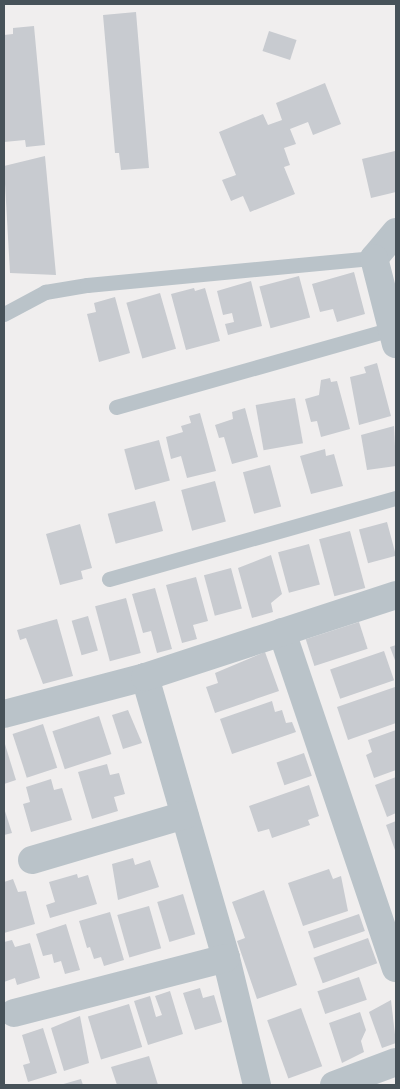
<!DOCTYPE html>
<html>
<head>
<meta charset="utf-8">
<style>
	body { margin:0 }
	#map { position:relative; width:400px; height:1089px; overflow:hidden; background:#f0eeee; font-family:"Source Sans 3",sans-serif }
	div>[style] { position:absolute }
	.building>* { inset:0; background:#c8cbd0; transform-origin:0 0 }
	.lane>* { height:15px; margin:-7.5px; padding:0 7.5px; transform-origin:7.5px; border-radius:7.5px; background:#bac3c9 }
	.street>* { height:28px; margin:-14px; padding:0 14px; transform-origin:14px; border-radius:14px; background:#bac3c9 }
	span { translate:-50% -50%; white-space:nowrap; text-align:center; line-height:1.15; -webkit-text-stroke:5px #fff; paint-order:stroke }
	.frame { position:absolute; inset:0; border:5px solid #475259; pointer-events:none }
</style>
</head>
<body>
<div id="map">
	<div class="building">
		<i style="clip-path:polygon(136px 12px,149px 168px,121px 170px,119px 153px,115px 153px,103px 15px)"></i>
		<i style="clip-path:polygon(34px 26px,45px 145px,26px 147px,25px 140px,4px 142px,4px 35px,13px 34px,13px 28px)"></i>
		<i style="left:269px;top:31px;width:29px;height:21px;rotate:18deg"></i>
		<i style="clip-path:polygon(325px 83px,341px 124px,313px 135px,308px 122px,290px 129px,296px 144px,284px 148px,290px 165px,284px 167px,295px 194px,250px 212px,243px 196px,231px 201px,222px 180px,236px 175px,219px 132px,263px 114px,268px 125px,282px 120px,276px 103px)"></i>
		<i style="clip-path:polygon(395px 151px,396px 192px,371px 198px,362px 159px)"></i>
		<i style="clip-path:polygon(45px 156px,56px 275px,10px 273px,4px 166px)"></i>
		<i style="clip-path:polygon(354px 272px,365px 314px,337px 322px,333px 309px,320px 312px,312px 284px)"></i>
		<i style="left:299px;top:276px;width:43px;height:41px;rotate:75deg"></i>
		<i style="clip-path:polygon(251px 281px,262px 326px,228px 335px,225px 324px,234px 322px,232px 313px,223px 315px,217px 291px)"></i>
		<i style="clip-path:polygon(194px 288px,195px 291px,205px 288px,220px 341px,186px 350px,171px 294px)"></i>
		<i style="left:160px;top:293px;width:58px;height:35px;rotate:74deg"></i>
		<i style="clip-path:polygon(115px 297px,130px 353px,99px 362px,87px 314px,96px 312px,94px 303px)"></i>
		<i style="clip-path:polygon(377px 363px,391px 416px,359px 425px,350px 377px,366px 373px,364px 367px)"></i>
		<i style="clip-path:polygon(330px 378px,331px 382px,337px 381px,350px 429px,321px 437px,317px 421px,311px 422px,305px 399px,319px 395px,321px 380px)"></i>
		<i style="left:295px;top:398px;width:46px;height:40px;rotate:80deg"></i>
		<i style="clip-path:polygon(245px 408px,258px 457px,232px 464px,224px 437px,219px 438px,215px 425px,233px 419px,232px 412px)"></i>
		<i style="clip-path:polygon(200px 413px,216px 471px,187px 478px,181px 456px,171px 459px,166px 437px,183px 432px,181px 426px,191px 423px,189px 416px)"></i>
		<i style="clip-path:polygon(394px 426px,396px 466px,367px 470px,361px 435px)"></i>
		<i style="left:159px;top:440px;width:42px;height:36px;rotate:75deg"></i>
		<i style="clip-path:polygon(325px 449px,326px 456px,334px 454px,343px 486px,311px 494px,300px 456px)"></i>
		<i style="left:270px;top:465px;width:43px;height:28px;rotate:75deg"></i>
		<i style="left:215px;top:481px;width:42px;height:35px;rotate:75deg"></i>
		<i style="left:155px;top:501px;width:31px;height:49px;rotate:75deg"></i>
		<i style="left:387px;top:522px;width:35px;height:29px;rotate:75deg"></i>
		<i style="clip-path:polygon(80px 524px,92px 568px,81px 571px,83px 579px,60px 585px,46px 534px)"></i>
		<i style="left:350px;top:531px;width:59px;height:32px;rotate:75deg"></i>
		<i style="left:309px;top:544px;width:42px;height:32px;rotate:75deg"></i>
		<i style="clip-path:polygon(271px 555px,282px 594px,271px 603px,273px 612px,252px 618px,238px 568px)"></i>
		<i style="left:231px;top:568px;width:42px;height:28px;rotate:75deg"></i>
		<i style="clip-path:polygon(196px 577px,208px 621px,193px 625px,197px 639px,182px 643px,166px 585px)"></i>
		<i style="clip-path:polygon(155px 588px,172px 649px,157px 653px,151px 631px,143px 633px,132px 594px)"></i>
		<i style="left:126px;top:598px;width:57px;height:32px;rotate:75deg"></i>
		<i style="left:88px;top:616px;width:36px;height:17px;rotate:74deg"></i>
		<i style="clip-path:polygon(57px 619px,73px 676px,43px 684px,26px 638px,20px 640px,17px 630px)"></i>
		<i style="left:359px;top:622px;width:28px;height:56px;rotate:72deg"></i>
		<i style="clip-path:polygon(396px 645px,396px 663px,390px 647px)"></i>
		<i style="left:384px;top:651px;width:31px;height:57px;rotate:71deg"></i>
		<i style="clip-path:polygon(265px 652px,279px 691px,215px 713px,206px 687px,218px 683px,215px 673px)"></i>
		<i style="clip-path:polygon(395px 687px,396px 723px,348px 740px,337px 707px)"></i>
		<i style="clip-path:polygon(272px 701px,275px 712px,282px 710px,286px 723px,292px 722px,296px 732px,232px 754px,220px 719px)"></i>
		<i style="clip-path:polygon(128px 710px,142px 743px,123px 749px,112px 715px)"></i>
		<i style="left:99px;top:716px;width:40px;height:49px;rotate:72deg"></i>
		<i style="left:43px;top:724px;width:46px;height:32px;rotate:72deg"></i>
		<i style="clip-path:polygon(396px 730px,396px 770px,374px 778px,366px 755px,372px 752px,368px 740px)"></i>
		<i style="clip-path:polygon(4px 741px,16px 780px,4px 784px)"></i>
		<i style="left:304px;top:753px;width:24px;height:29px;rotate:71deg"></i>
		<i style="clip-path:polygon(107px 764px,110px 775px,119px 773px,125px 794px,114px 797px,118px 811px,92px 819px,78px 772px)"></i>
		<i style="clip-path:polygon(396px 777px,396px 813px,387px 817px,375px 785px)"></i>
		<i style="clip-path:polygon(51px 779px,54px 790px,62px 788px,72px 820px,31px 832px,23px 804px,30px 802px,26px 787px)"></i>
		<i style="clip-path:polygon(309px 785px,319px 816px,308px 820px,310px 825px,272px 838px,269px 829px,258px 832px,249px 806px)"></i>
		<i style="clip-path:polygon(4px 808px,12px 833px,4px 835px)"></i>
		<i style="clip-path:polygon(396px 821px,396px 853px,386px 825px)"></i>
		<i style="clip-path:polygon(133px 858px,135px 865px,150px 860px,159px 887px,118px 900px,112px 864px)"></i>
		<i style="clip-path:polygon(329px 869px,333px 879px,341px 876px,348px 911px,303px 926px,288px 883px)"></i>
		<i style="clip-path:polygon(77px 874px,78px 878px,88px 875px,97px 904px,50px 918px,46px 905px,55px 902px,49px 882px)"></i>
		<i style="clip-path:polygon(13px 879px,18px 892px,26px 891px,35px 924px,4px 933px,4px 882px)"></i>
		<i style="clip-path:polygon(264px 890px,297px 985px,257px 999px,237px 941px,245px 938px,232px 902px)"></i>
		<i style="left:183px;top:894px;width:42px;height:27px;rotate:73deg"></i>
		<i style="left:149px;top:906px;width:44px;height:33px;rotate:74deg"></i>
		<i style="clip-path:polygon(110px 912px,124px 960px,104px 966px,101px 957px,94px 959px,90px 947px,87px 948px,79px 921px)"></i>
		<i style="left:359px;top:914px;width:18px;height:54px;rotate:71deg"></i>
		<i style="clip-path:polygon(66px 924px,80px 970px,65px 974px,61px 961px,54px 963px,52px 954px,43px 956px,36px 934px)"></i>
		<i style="left:368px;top:938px;width:27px;height:58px;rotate:70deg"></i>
		<i style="clip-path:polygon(12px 940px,15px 947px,30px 943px,40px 978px,17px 985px,15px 978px,4px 982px,4px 942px)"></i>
		<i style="left:359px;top:977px;width:24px;height:44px;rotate:71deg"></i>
		<i style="clip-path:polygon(200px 988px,203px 998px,214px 995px,222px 1022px,195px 1030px,183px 993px)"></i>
		<i style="clip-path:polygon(170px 991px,183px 1034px,148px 1045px,134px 1001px,150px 996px,156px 1017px,162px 1015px,155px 996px)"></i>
		<i style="clip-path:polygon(391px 1000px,396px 1043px,382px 1048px,369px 1012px)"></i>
		<i style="left:129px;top:1004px;width:45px;height:43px;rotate:73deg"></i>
		<i style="left:301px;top:1008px;width:62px;height:36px;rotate:70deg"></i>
		<i style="clip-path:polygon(360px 1012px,366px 1030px,361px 1041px,364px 1052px,342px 1063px,329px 1023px)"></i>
		<i style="clip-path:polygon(80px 1016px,89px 1063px,64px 1071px,51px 1028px)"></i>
		<i style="clip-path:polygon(43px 1028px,57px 1073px,28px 1082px,23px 1065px,30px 1063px,22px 1035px)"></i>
		<i style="clip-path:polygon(149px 1056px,158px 1085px,117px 1085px,111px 1067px)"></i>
		<i style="clip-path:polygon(81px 1079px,83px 1085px,60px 1085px)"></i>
	</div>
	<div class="lane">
		<i style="left:4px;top:314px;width:47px;rotate:-28.2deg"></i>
		<i style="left:45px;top:292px;width:43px;rotate:-9.5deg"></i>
		<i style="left:87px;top:285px;width:288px;rotate:-5.4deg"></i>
		<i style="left:116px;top:407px;width:287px;rotate:-15.8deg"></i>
		<i style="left:109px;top:579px;width:298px;rotate:-15.8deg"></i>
	</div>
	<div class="street">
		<i style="left:396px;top:232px;width:34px;rotate:130deg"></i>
		<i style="left:374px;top:258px;width:89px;rotate:75.7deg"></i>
		<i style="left:282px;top:632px;width:355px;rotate:71.3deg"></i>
		<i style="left:145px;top:677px;width:292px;rotate:73.9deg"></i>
		<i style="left:226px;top:958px;width:131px;rotate:76.3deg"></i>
		<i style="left:4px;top:714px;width:146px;rotate:-14.7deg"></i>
		<i style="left:145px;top:677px;width:264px;rotate:-18.1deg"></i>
		<i style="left:32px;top:860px;width:159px;rotate:-16.4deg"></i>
		<i style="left:14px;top:1013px;width:219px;rotate:-14.5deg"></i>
		<i style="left:334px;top:1085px;width:66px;rotate:-20.4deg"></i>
	</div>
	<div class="frame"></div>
</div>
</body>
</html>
